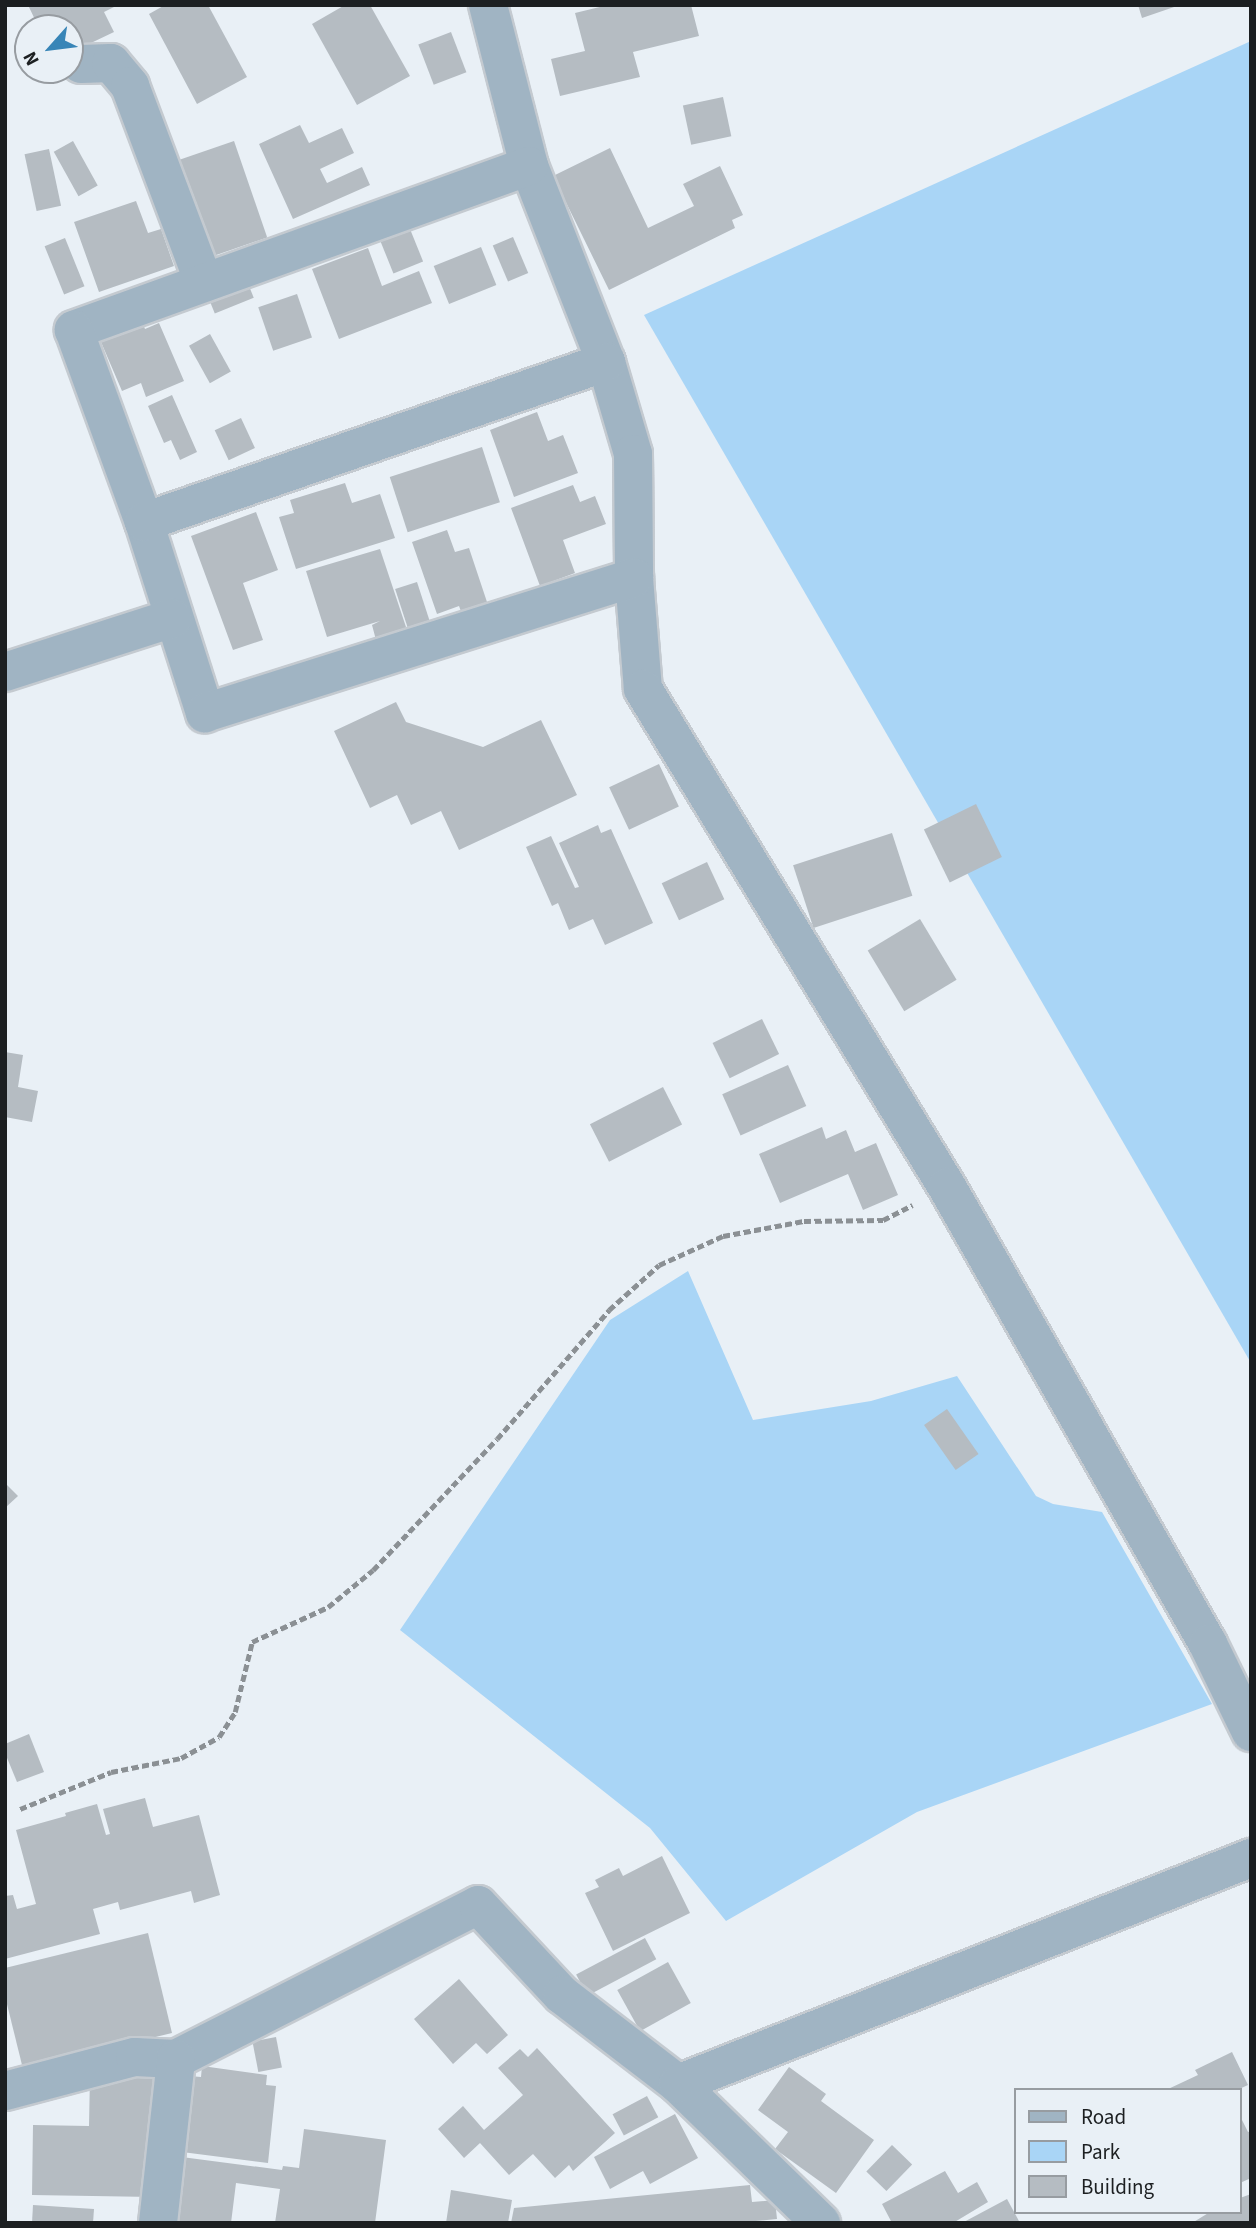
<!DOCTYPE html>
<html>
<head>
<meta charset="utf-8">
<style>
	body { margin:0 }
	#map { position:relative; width:1256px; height:2228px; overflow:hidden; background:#e9f0f6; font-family:"Source Sans 3",sans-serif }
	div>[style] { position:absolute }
	.green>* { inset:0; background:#a9d5f6 }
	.building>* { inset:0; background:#b5bcc2; transform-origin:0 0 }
	.path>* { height:4.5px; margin-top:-2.25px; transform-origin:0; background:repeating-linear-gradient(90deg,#8b9094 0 7px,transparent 0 10.5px) }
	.roads { filter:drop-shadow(2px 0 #c4cad0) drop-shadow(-2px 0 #c4cad0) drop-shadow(0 2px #c4cad0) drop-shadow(0 -2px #c4cad0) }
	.minor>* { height:38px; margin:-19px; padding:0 19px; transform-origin:19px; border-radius:19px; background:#a0b4c3 }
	span { translate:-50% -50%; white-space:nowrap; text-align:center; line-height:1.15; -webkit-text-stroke:5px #e9f0f6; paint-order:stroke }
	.frame { position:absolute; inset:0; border:7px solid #1c1f21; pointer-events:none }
	.legend { position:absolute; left:1014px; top:2088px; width:228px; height:126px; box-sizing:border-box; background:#e9f0f6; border:2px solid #979ca1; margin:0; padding:9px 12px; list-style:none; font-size:21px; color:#1c1f21 }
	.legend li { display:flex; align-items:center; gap:14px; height:35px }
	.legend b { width:35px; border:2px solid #979ca1 }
	.north { position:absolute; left:14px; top:14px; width:70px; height:70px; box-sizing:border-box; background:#e9f0f6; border:2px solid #979ca1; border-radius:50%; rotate:242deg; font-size:19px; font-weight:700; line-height:28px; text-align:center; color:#1c1f21 }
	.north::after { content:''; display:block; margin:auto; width:24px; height:32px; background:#3885b7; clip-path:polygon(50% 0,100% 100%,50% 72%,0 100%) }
</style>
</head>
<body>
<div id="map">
	<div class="green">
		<i style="clip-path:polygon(1251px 41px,1251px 1363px,644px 315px)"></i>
		<i style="clip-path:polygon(688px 1271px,753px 1420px,871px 1401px,957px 1376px,1036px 1496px,1053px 1504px,1102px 1512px,1212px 1704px,917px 1812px,726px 1921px,650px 1828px,400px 1630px,610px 1320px)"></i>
	</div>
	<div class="building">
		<i style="clip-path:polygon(28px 5px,118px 5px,104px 12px,114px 32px,70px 53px,70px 28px,39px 28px)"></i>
		<i style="clip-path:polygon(165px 5px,208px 5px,247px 77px,197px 104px,149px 14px)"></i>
		<i style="clip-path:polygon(345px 5px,370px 5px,410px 76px,357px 105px,312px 24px)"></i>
		<i style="clip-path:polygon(608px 5px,691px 5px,699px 36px,633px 52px,640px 77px,560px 96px,551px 59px,585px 51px,575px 13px)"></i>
		<i style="clip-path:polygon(1138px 5px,1177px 5px,1177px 6px,1142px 18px)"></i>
		<i style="left:451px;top:32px;width:43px;height:35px;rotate:69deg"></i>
		<i style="left:723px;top:97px;width:40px;height:41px;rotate:78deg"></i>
		<i style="clip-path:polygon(300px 125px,309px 143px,342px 128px,354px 153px,320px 169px,327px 183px,362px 167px,370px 185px,293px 219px,259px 144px)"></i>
		<i style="left:73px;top:141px;width:51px;height:22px;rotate:61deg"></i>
		<i style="left:234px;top:141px;width:102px;height:63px;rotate:71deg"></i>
		<i style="clip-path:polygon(610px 148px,648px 228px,694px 206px,683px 184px,720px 166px,743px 215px,732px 220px,735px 228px,609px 290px,553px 176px)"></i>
		<i style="left:49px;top:149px;width:58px;height:25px;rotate:78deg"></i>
		<i style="clip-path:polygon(136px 201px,148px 233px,161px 229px,174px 266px,99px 292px,74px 222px)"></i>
		<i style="left:410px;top:229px;width:35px;height:32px;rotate:68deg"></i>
		<i style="left:513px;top:237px;width:39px;height:22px;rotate:67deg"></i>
		<i style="left:65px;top:238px;width:52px;height:22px;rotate:68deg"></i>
		<i style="left:481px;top:247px;width:41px;height:51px;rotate:68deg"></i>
		<i style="clip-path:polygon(368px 248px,382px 286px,419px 271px,432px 303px,339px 339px,312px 269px)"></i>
		<i style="left:247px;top:281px;width:18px;height:42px;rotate:68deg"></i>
		<i style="left:297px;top:294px;width:46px;height:41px;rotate:71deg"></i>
		<i style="clip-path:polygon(140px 317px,145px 329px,159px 323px,184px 381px,146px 397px,141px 383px,122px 391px,98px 335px)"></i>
		<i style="left:210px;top:334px;width:43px;height:24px;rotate:61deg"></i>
		<i style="clip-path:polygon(172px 395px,197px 452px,180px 460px,171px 440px,164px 443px,148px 406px)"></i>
		<i style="clip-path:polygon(537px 412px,548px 441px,563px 435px,578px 473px,514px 497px,490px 430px)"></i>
		<i style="left:241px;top:418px;width:33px;height:29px;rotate:65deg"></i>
		<i style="left:482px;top:447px;width:58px;height:97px;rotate:72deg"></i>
		<i style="clip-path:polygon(345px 483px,352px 503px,380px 494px,395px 538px,296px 569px,279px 517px,294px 513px,290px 500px)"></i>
		<i style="clip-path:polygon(573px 485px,580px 502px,595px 496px,606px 524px,563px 540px,575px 573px,540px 586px,511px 508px)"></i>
		<i style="clip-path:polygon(256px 512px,278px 570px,243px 583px,263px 640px,233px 650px,191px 536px)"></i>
		<i style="clip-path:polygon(447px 530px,455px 552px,469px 548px,488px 605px,462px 614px,459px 606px,437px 614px,412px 542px)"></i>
		<i style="clip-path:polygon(380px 549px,407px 630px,376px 640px,372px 625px,380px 621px,327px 637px,306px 571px)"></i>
		<i style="left:417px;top:582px;width:41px;height:23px;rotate:72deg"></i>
		<i style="clip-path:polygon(396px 702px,406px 722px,483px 747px,541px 720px,577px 795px,459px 850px,441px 811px,411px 825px,397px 795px,370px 808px,334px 731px)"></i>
		<i style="left:659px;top:764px;width:47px;height:55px;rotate:65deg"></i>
		<i style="left:976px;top:804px;width:59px;height:58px;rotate:64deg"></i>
		<i style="clip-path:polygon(598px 825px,601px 833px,611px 829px,653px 923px,605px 945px,593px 919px,569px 930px,558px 903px,552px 906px,526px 847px,551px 836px,575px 888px,579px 887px,559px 843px)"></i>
		<i style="left:892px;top:833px;width:66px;height:104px;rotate:72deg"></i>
		<i style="left:707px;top:862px;width:41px;height:50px;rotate:65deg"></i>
		<i style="left:920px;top:919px;width:71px;height:61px;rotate:59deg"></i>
		<i style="left:762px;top:1019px;width:39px;height:55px;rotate:64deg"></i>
		<i style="clip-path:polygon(5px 1052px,23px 1055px,18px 1087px,38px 1091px,32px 1122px,5px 1117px)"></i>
		<i style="left:788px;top:1065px;width:45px;height:72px;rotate:66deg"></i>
		<i style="left:663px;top:1087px;width:42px;height:82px;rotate:63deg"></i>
		<i style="clip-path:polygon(822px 1127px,826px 1139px,846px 1130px,855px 1152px,876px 1143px,898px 1195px,863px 1210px,848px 1174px,780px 1203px,759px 1154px)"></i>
		<i style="left:947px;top:1409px;width:55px;height:28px;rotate:55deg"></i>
		<i style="clip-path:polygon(5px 1483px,18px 1496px,5px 1508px)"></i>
		<i style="clip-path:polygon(29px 1734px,44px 1772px,17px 1782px,5px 1753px,5px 1744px)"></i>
		<i style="clip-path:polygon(145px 1798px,153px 1827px,199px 1815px,220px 1895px,194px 1903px,191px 1891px,120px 1910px,118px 1902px,93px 1909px,100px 1934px,5px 1959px,5px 1896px,13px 1895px,17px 1909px,36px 1904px,16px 1830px,66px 1816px,65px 1813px,97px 1804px,106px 1835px,110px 1834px,103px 1809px)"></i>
		<i style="clip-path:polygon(662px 1856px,690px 1913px,613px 1951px,585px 1893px,599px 1887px,595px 1880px,619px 1868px,623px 1876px)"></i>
		<i style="clip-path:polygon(148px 1933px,172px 2033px,23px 2069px,5px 1996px,5px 1968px)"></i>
		<i style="left:645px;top:1938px;width:24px;height:78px;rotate:62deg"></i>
		<i style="left:668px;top:1962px;width:47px;height:58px;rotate:61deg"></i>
		<i style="clip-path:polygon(459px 1979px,508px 2035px,487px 2054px,476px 2043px,453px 2064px,414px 2019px)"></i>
		<i style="left:276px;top:2037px;width:31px;height:24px;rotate:79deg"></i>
		<i style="clip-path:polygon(537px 2048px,615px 2133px,573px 2171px,569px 2165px,555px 2178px,533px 2154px,509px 2175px,480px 2143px,464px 2158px,438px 2129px,463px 2106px,484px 2130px,523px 2095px,498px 2068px,520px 2049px,528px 2057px)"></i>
		<i style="clip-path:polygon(1232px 2052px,1248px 2085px,1237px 2090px,1166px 2090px,1198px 2075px,1195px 2070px)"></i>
		<i style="clip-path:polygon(202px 2066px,267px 2075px,266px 2085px,276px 2086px,268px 2163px,182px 2152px,178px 2075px,201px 2077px)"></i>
		<i style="clip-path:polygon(789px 2067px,826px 2094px,821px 2101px,874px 2140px,836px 2193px,775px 2149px,788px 2132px,758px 2110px)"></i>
		<i style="clip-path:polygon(90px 2075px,157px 2076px,153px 2197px,32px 2195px,33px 2125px,89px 2126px)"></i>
		<i style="left:647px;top:2096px;width:24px;height:39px;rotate:62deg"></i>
		<i style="clip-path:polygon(675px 2114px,698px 2158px,650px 2184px,643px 2171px,610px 2189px,594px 2157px)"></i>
		<i style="clip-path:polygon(1240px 2116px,1248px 2132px,1251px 2131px,1251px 2178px,1240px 2183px)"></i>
		<i style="clip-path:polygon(304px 2129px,386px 2140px,375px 2223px,275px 2223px,280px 2189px,236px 2183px,231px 2223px,165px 2223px,174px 2156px,282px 2170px,283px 2166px,299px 2168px)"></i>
		<i style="left:892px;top:2145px;width:28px;height:37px;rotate:44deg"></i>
		<i style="clip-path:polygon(945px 2171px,958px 2193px,977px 2182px,988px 2202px,953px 2223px,892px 2223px,882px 2204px)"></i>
		<i style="clip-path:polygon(750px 2185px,752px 2202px,775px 2200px,777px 2219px,734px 2223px,511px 2223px,514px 2208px)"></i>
		<i style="clip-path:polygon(451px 2190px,512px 2200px,508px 2223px,446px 2223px)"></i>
		<i style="clip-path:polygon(1251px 2194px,1251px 2223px,1192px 2223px,1210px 2212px,1240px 2212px,1240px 2198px)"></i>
		<i style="clip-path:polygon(1007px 2199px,1020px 2223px,962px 2223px)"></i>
		<i style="clip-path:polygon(33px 2205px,94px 2209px,93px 2223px,32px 2223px)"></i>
	</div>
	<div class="path">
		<i style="left:20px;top:1809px;width:98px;rotate:-22.1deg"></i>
		<i style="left:111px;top:1772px;width:71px;rotate:-11.3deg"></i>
		<i style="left:181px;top:1758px;width:43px;rotate:-28.9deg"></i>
		<i style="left:219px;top:1737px;width:30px;rotate:-57deg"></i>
		<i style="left:235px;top:1712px;width:72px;rotate:-76.3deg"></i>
		<i style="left:252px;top:1642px;width:84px;rotate:-24.7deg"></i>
		<i style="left:328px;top:1607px;width:58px;rotate:-39.4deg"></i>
		<i style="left:373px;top:1570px;width:180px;rotate:-46.6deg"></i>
		<i style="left:497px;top:1439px;width:171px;rotate:-49deg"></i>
		<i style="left:609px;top:1310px;width:67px;rotate:-42deg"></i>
		<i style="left:659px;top:1265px;width:70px;rotate:-24.4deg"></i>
		<i style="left:723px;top:1236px;width:82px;rotate:-10.5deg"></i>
		<i style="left:804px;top:1221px;width:79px;rotate:-0.7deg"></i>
		<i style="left:883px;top:1220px;width:33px;rotate:-27deg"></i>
	</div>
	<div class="roads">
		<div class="minor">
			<i style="left:488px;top:5px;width:166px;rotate:75.7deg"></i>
			<i style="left:529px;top:166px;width:211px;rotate:68.6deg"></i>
			<i style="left:606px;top:362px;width:96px;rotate:73.6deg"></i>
			<i style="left:633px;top:454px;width:124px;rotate:89.5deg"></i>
			<i style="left:634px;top:578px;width:111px;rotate:85.4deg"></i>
			<i style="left:643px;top:689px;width:583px;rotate:58.6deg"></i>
			<i style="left:947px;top:1187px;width:526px;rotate:60.27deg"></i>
			<i style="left:1208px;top:1644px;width:98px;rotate:64deg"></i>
			<i style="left:81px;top:64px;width:30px;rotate:-2deg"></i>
			<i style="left:111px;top:63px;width:30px;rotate:50deg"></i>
			<i style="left:130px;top:86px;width:210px;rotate:69.4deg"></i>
			<i style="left:529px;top:166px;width:484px;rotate:160.2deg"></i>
			<i style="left:74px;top:330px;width:204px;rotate:70deg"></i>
			<i style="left:144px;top:522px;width:201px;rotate:72.3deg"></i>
			<i style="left:205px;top:713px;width:450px;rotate:-17.5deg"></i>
			<i style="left:144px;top:522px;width:489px;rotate:-19.1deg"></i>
			<i style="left:5px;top:672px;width:176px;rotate:-17.8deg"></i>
			<i style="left:5px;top:2091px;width:134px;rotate:-14.7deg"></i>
			<i style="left:135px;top:2057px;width:41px;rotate:2.8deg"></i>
			<i style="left:176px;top:2059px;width:339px;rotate:-27deg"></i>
			<i style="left:478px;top:1905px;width:123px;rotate:47deg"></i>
			<i style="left:562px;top:1995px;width:146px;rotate:37.5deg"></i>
			<i style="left:158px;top:2223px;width:165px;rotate:-83.7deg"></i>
			<i style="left:821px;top:2223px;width:199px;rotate:-135.8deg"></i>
			<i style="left:678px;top:2084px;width:616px;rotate:-21.53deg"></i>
		</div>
	</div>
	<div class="frame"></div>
	<ul class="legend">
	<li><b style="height:9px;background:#a0b4c3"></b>Road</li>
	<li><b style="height:19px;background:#a9d5f6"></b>Park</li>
	<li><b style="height:19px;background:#b5bcc2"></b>Building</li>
	</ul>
	<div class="north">N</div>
</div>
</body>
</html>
